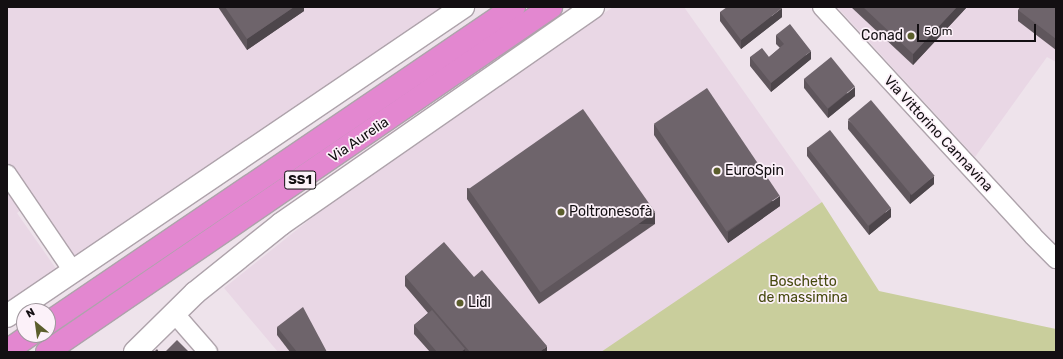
<!DOCTYPE html>
<html>
<head>
<meta charset="utf-8">
<style>
	body { margin:0 }
	#map { position:relative; width:1063px; height:359px; overflow:hidden; background:#eee3eb; font-family:Rubik,sans-serif }
	div>[style] { position:absolute }
	.built>* { inset:0; background:#e9d7e5 }
	.green>* { inset:0; background:#c9ce9c }
	.roads { filter:drop-shadow(1px 0 #aea3ab) drop-shadow(-1px 0 #aea3ab) drop-shadow(0 1px #aea3ab) drop-shadow(0 -1px #aea3ab) }
	.street>* { height:18px; margin:-9px; padding:0 9px; transform-origin:9px; border-radius:9px; background:#fff }
	.secondary>* { height:22px; margin:-11px; padding:0 11px; transform-origin:11px; border-radius:11px; background:#fff }
	.highway>* { height:22px; margin:-11px; padding:0 11px; transform-origin:11px; border-radius:11px; background:#e387d0 }
	.wall>* { inset:0; background:#5f565c }
	.shaded-wall>* { inset:0; background:#4d464b; transform-origin:0 0 }
	.building>* { inset:0; background:#6e646b; transform-origin:0 0 }
	.dots>* { width:11px; height:11px; translate:-50% -50%; box-sizing:border-box; border:2px solid #fcf1f9; border-radius:50% }
	span { translate:-50% -50%; white-space:nowrap; text-align:center; line-height:1.15; -webkit-text-stroke:3.5px #fcf1f9; paint-order:stroke }
	.shield-label span { padding:1px 3px; background:#fcf1f9; border:1px solid; border-radius:3px; -webkit-text-stroke-width:0 }
	.shield-label { font-size:13px; color:#130f12; font-weight:700 }
	.poi-label { font-size:14px; color:#130f12 }
	.right { translate:-100% -50%; text-align:right }
	.left { translate:0 -50%; text-align:left }
	.street-label { font-size:14px; color:#130f12 }
	.park-label { font-size:14px; color:#474a0f }
	.frame { position:absolute; inset:0; border:8px solid #130f12; pointer-events:none }
	.north { position:absolute; left:16px; top:303px; width:40px; height:40px; box-sizing:border-box; background:#fcf1f9; border:1px solid #9f979d; border-radius:50%; rotate:331deg; font-size:11px; font-weight:700; line-height:16px; text-align:center; color:#130f12 }
	.north::after { content:''; display:block; margin:auto; width:14px; height:18px; background:#5b5e2c; clip-path:polygon(50% 0,100% 100%,50% 72%,0 100%) }
	.scale { position:absolute; left:917px; top:24px; width:119px; height:18px; box-sizing:border-box; border:2px solid #130f12; border-top:0; padding-left:5px; font-size:12px; line-height:14px; white-space:nowrap; color:#130f12; -webkit-text-stroke:3px #fcf1f9; paint-order:stroke }
</style>
</head>
<body>
<div id="map">
	<div class="built">
		<i style="clip-path:polygon(7px 7px,445px 7px,74px 257px,7px 161px)"></i>
		<i style="clip-path:polygon(613px 7px,684px 7px,822px 202px,622px 352px,278px 352px,224px 288px,314px 216px,395px 157px,396px 159px)"></i>
		<i style="clip-path:polygon(837px 7px,1056px 7px,1056px 62px,1047px 57px,975px 157px)"></i>
		<i style="clip-path:polygon(7px 190px,21px 210px,17px 213px,57px 270px,7px 305px)"></i>
	</div>
	<div class="green">
		<i style="clip-path:polygon(822px 202px,879px 291px,1056px 329px,1056px 352px,601px 352px)"></i>
	</div>
	<div class="roads">
		<div class="street">
			<i style="left:822px;top:7px;width:311px;rotate:47.3deg"></i>
			<i style="left:1033px;top:236px;width:33px;rotate:45deg"></i>
			<i style="left:7px;top:174px;width:117px;rotate:55.8deg"></i>
			<i style="left:174px;top:313px;width:52px;rotate:48.9deg"></i>
		</div>
		<div class="secondary">
			<i style="left:7px;top:316px;width:551px;rotate:-34.12deg"></i>
			<i style="left:135px;top:352px;width:84px;rotate:-44.5deg"></i>
			<i style="left:195px;top:293px;width:110px;rotate:-38.7deg"></i>
			<i style="left:281px;top:224px;width:380px;rotate:-34.8deg"></i>
		</div>
		<div class="highway">
			<i style="left:48px;top:323px;width:563px;rotate:-34.14deg"></i>
			<i style="left:7px;top:351px;width:28px;rotate:-35deg"></i>
			<i style="left:47px;top:352px;width:611px;rotate:-34.39deg"></i>
		</div>
	</div>
	<div class="wall">
		<i style="clip-path:polygon(218px 7px,304px 7px,304px 11px,247px 50px)"></i>
		<i style="clip-path:polygon(851px 7px,967px 7px,913px 65px)"></i>
		<i style="clip-path:polygon(1056px 7px,1056px 50px,1018px 21px,1018px 10px)"></i>
		<i style="clip-path:polygon(720px 12px,782px 17px,741px 49px,720px 21px)"></i>
		<i style="clip-path:polygon(776px 35px,811px 59px,771px 92px,750px 66px,750px 57px,769px 57px,780px 48px,776px 44px)"></i>
		<i style="clip-path:polygon(804px 79px,855px 96px,828px 118px,804px 88px)"></i>
		<i style="clip-path:polygon(848px 120px,934px 184px,910px 204px,848px 129px)"></i>
		<i style="clip-path:polygon(654px 124px,780px 206px,728px 243px,654px 135px)"></i>
		<i style="clip-path:polygon(807px 147px,891px 217px,869px 235px,807px 156px)"></i>
		<i style="clip-path:polygon(467px 188px,655px 224px,539px 304px,467px 199px)"></i>
		<i style="clip-path:polygon(405px 276px,474px 277px,547px 352px,430px 352px,414px 334px,414px 325px,428px 313px,405px 286px)"></i>
		<i style="clip-path:polygon(277px 327px,327px 352px,290px 352px,277px 335px)"></i>
	</div>
	<div class="shaded-wall">
		<i style="clip-path:polygon(294px 7px,304px 7px,304px 11px,247px 50px,247px 39px)"></i>
		<i style="clip-path:polygon(957px 7px,967px 7px,913px 65px,913px 54px)"></i>
		<i style="clip-path:polygon(782px 8px,782px 17px,741px 49px,741px 40px)"></i>
		<i style="clip-path:polygon(811px 51px,811px 59px,771px 92px,771px 83px)"></i>
		<i style="clip-path:polygon(855px 87px,855px 96px,828px 118px,828px 109px)"></i>
		<i style="clip-path:polygon(934px 176px,934px 184px,910px 204px,910px 195px)"></i>
		<i style="clip-path:polygon(780px 196px,780px 206px,728px 243px,728px 232px)"></i>
		<i style="clip-path:polygon(891px 208px,891px 217px,869px 235px,869px 226px)"></i>
		<i style="left:655px;top:213px;width:11px;height:141px;rotate:90deg"></i>
		<i style="clip-path:polygon(547px 346px,547px 352px,540px 352px)"></i>
		<i style="clip-path:polygon(465px 349px,465px 352px,461px 352px)"></i>
	</div>
	<div class="building">
		<i style="clip-path:polygon(225px 7px,294px 7px,247px 39px)"></i>
		<i style="clip-path:polygon(727px 7px,782px 7px,782px 8px,741px 40px,720px 12px)"></i>
		<i style="clip-path:polygon(863px 7px,957px 7px,913px 54px)"></i>
		<i style="clip-path:polygon(1020px 7px,1056px 7px,1056px 39px,1018px 10px)"></i>
		<i style="clip-path:polygon(790px 24px,811px 51px,771px 83px,750px 57px,762px 48px,769px 57px,784px 44px,776px 35px)"></i>
		<i style="left:831px;top:57px;width:38px;height:35px;rotate:51deg"></i>
		<i style="left:707px;top:88px;width:130px;height:64px;rotate:56deg"></i>
		<i style="left:871px;top:100px;width:99px;height:30px;rotate:50deg"></i>
		<i style="left:583px;top:109px;width:126px;height:140px;rotate:55deg"></i>
		<i style="left:830px;top:130px;width:99px;height:29px;rotate:52deg"></i>
		<i style="clip-path:polygon(444px 242px,474px 277px,482px 270px,547px 346px,540px 352px,470px 352px,405px 276px)"></i>
		<i style="clip-path:polygon(303px 307px,327px 352px,297px 352px,277px 327px)"></i>
		<i style="clip-path:polygon(432px 310px,465px 349px,461px 352px,437px 352px,414px 325px)"></i>
		<i style="clip-path:polygon(177px 340px,189px 352px,165px 352px)"></i>
		<i style="clip-path:polygon(157px 349px,159px 352px,154px 352px)"></i>
	</div>
	<div class="dots">
		<i style="left:911px;top:36px;background:#5b5e2c"></i>
		<i style="left:717px;top:171px;background:#5b5e2c"></i>
		<i style="left:561px;top:212px;background:#5b5e2c"></i>
		<i style="left:460px;top:303px;background:#5b5e2c"></i>
	</div>
	<div class="shield-label">
		<span style="left:300px;top:180px">SS1</span>
	</div>
	<div class="poi-label">
		<span class="right" style="left:903px;top:36px">Conad</span>
		<span class="left" style="left:725px;top:171px">EuroSpin</span>
		<span class="left" style="left:569px;top:212px">Poltronesofà</span>
		<span class="left" style="left:468px;top:303px">Lidl</span>
	</div>
	<div class="street-label">
		<span style="left:938px;top:134px;rotate:47deg">Via Vittorino Cannavina</span>
		<span style="left:359px;top:140px;rotate:-34deg">Via Aurelia</span>
	</div>
	<div class="park-label">
		<span style="left:803px;top:290px">Boschetto<br>de massimina</span>
	</div>
	<div class="frame"></div>
	<div class="north">N</div>
	<div class="scale">50 m</div>
</div>
</body>
</html>
